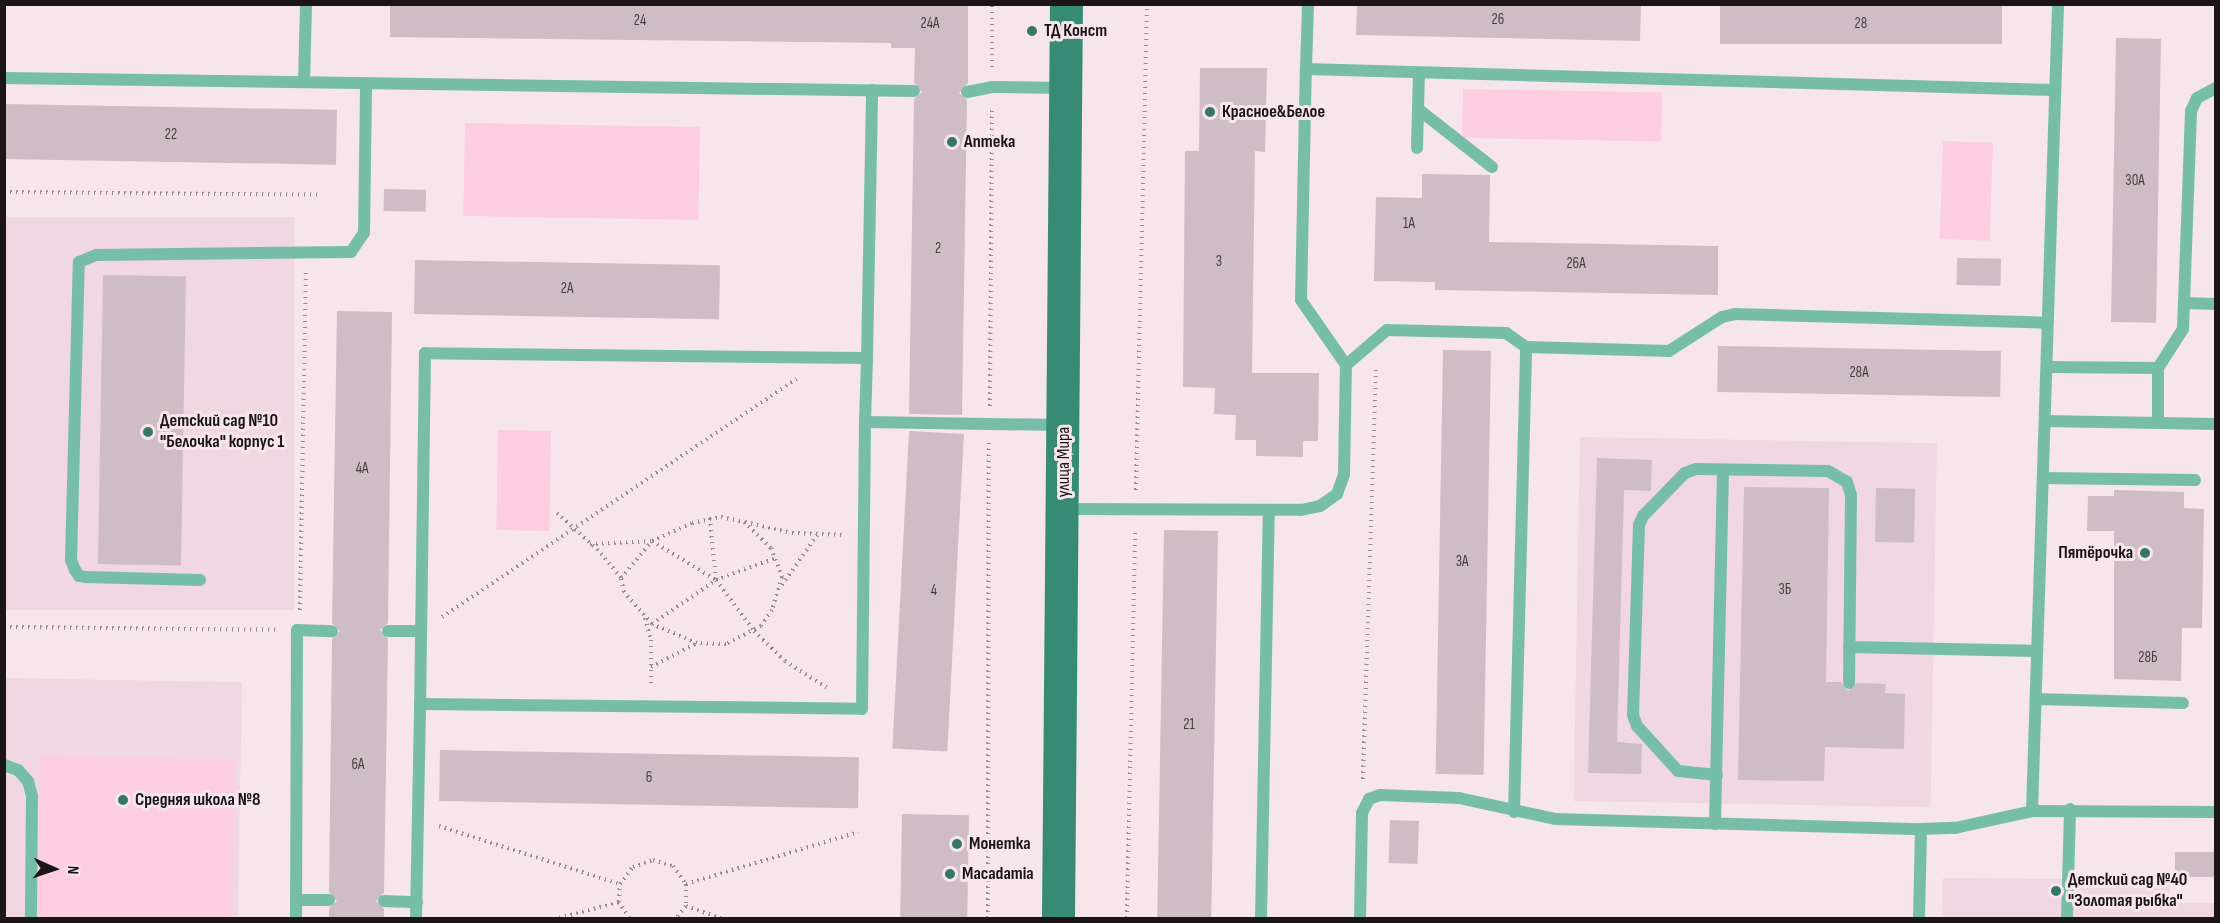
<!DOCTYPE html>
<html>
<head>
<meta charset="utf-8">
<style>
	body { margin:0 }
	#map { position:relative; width:2220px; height:923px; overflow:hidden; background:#f7e5ec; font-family:"Sofia Sans Condensed",sans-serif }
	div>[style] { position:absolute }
	.built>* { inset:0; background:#f1d7e1; transform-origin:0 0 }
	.green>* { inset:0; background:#fdcde1; transform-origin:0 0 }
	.building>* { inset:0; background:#cebdc4; transform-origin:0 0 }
	.path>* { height:4px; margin-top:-2px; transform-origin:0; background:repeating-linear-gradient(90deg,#978a90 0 1.5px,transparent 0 6px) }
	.service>* { height:12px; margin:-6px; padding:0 6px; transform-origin:6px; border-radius:6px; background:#77bea8 }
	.primary>* { height:33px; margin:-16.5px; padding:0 16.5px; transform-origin:16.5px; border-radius:16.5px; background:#378b75 }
	.dots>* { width:16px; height:16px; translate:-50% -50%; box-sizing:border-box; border:3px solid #f7e5ec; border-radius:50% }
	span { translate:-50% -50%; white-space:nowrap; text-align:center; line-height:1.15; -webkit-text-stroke:6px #f7e5ec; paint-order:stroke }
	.number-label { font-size:15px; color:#483f43 }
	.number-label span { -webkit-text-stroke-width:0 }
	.poi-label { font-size:18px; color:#1b1518; font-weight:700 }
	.left { translate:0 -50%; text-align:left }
	.right { translate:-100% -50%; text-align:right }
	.street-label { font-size:18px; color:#1b1518 }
	.frame { position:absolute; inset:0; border:6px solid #1b1518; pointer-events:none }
	.north { position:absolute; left:24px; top:839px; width:60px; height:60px; -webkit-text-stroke:4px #f7e5ec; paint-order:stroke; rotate:93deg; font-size:16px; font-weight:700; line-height:24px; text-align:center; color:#1b1518 }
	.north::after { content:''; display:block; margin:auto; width:21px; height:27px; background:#1b1518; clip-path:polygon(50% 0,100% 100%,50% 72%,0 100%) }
</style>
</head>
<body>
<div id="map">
	<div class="built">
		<i style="left:5px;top:217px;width:289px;height:393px"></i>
		<i style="left:1580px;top:437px;width:357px;height:364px;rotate:1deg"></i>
		<i style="left:5px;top:678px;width:237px;height:240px;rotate:1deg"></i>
		<i style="clip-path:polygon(1943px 878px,2170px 880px,2170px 903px,2215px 903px,2215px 918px,1942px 918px)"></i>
	</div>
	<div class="green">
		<i style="left:1463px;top:89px;width:199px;height:49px;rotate:1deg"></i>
		<i style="left:465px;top:123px;width:235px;height:93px;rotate:1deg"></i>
		<i style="left:1943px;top:141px;width:50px;height:98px;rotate:2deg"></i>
		<i style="left:498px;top:430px;width:53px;height:100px;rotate:1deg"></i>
		<i style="left:40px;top:756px;width:194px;height:162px;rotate:1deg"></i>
	</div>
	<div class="building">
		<i style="clip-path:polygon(390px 4px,968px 4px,968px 83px,959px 93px,967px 100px,962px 415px,909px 414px,914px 99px,922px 92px,914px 83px,915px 48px,891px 48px,891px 43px,390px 37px)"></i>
		<i style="clip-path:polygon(1357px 4px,1641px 4px,1640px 41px,1356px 35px)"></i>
		<i style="left:1720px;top:4px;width:282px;height:40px"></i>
		<i style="left:2116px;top:38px;width:45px;height:284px;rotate:1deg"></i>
		<i style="clip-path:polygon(1200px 68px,1267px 68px,1265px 152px,1255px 151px,1252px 373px,1319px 373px,1318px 441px,1303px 441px,1303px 457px,1256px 456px,1256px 440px,1235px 440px,1236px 415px,1214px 414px,1215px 388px,1183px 387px,1185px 151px,1199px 151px)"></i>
		<i style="left:4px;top:104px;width:333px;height:55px;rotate:1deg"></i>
		<i style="clip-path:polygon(1422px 174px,1490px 175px,1489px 242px,1718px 246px,1718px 295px,1435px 290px,1435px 282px,1374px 281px,1376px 197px,1422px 198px)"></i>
		<i style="left:384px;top:189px;width:42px;height:22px;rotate:1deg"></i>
		<i style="left:1957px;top:258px;width:44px;height:27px;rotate:1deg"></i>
		<i style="left:415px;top:260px;width:305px;height:54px;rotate:1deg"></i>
		<i style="left:103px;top:275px;width:83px;height:289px;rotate:1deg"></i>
		<i style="clip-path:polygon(337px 311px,392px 312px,388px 623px,380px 630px,388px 639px,384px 893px,376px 901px,384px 909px,384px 918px,329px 918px,329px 908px,337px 901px,329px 892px,332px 639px,340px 631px,332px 623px)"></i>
		<i style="left:1718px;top:346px;width:283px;height:46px;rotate:1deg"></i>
		<i style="left:1443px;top:350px;width:48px;height:424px;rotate:1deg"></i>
		<i style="left:909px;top:431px;width:55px;height:318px;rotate:3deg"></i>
		<i style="clip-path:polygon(1597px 458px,1652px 460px,1651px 491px,1624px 490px,1617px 742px,1642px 744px,1641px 774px,1588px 773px)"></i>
		<i style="clip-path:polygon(1744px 487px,1829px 488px,1826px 682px,1841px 682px,1848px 691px,1857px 683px,1886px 684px,1885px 693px,1905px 694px,1904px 749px,1825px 747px,1824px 781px,1738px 780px)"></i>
		<i style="left:1876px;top:488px;width:39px;height:54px;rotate:1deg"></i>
		<i style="clip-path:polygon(2114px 490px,2184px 492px,2184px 508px,2204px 509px,2202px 628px,2182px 628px,2181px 681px,2114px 679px,2114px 531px,2087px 531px,2088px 496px,2114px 496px)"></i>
		<i style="left:1164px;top:530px;width:54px;height:388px;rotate:1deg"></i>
		<i style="left:440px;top:750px;width:419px;height:51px;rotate:1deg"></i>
		<i style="left:902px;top:814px;width:67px;height:104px;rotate:1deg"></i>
		<i style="left:1390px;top:820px;width:29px;height:43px;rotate:2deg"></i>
		<i style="left:2175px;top:852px;width:41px;height:25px"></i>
	</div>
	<div class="path">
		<i style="left:992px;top:67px;width:63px;rotate:-90deg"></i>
		<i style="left:4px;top:192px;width:318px;rotate:0.5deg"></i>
		<i style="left:990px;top:406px;width:299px;rotate:-89.6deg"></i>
		<i style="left:1136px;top:490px;width:486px;rotate:-88.7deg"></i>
		<i style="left:557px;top:513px;width:54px;rotate:42deg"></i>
		<i style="left:597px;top:549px;width:38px;rotate:50deg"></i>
		<i style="left:721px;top:517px;width:24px;rotate:12deg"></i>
		<i style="left:744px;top:522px;width:37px;rotate:44deg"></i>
		<i style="left:771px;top:548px;width:31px;rotate:69deg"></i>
		<i style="left:782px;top:577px;width:34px;rotate:107deg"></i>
		<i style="left:772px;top:610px;width:19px;rotate:125deg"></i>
		<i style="left:761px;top:626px;width:39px;rotate:153deg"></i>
		<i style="left:726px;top:644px;width:29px;rotate:-178deg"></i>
		<i style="left:697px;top:643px;width:49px;rotate:-157.1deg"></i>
		<i style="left:652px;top:624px;width:43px;rotate:-131.2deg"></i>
		<i style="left:624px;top:592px;width:14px;rotate:-102deg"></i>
		<i style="left:621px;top:578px;width:48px;rotate:-50deg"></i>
		<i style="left:652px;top:541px;width:44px;rotate:-24.2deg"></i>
		<i style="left:692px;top:523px;width:30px;rotate:-12deg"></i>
		<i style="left:710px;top:518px;width:62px;rotate:84.5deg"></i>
		<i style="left:745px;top:522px;width:48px;rotate:13.2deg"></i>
		<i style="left:792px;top:533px;width:52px;rotate:2.2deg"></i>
		<i style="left:590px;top:544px;width:62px;rotate:-2.8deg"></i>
		<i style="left:652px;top:541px;width:75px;rotate:31.4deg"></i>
		<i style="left:716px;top:580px;width:64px;rotate:53.3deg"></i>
		<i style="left:754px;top:631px;width:43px;rotate:44.1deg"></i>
		<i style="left:785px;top:661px;width:49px;rotate:32.4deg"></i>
		<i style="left:782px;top:585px;width:61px;rotate:-55deg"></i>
		<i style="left:300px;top:610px;width:337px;rotate:-89deg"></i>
		<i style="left:442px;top:617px;width:427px;rotate:-33.9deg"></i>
		<i style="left:645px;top:618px;width:23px;rotate:75deg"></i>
		<i style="left:651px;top:640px;width:47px;rotate:90deg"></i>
		<i style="left:652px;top:624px;width:78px;rotate:-34.5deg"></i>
		<i style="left:716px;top:580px;width:63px;rotate:-20.4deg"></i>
		<i style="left:4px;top:627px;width:273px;rotate:0.6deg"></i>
		<i style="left:651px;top:667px;width:52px;rotate:-27.6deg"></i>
		<i style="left:1363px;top:779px;width:412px;rotate:-88.2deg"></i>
		<i style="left:439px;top:826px;width:190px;rotate:17.8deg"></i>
		<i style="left:686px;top:884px;width:180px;rotate:-16.8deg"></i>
		<i style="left:686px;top:906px;width:37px;rotate:19deg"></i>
		<i style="left:559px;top:918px;width:62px;rotate:-14.9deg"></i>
		<i style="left:629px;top:918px;width:19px;rotate:-122deg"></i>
		<i style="left:619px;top:902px;width:18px;rotate:-87deg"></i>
		<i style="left:620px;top:884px;width:21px;rotate:-53deg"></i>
		<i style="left:633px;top:867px;width:21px;rotate:-19deg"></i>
		<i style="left:653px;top:860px;width:21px;rotate:17deg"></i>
		<i style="left:673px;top:866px;width:22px;rotate:54deg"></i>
		<i style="left:686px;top:884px;width:22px;rotate:90deg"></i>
		<i style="left:686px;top:906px;width:16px;rotate:130deg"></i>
		<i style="left:988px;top:918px;width:475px;rotate:-89.9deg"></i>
		<i style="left:1127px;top:918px;width:388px;rotate:-88.8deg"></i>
	</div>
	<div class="service">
		<i style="left:1306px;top:69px;width:65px;rotate:-88.2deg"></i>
		<i style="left:4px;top:78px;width:910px;rotate:0.82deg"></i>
		<i style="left:304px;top:82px;width:78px;rotate:-88.5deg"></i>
		<i style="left:967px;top:92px;width:25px;rotate:-11deg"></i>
		<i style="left:992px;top:87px;width:73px;rotate:0.8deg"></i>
		<i style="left:1418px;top:109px;width:94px;rotate:38.1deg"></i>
		<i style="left:1417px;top:148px;width:75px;rotate:-88.5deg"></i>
		<i style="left:2184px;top:303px;width:192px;rotate:-87.9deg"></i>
		<i style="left:2191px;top:111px;width:14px;rotate:-65deg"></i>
		<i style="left:2197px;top:98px;width:21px;rotate:-28deg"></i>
		<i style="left:867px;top:358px;width:268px;rotate:-88.9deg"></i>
		<i style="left:1346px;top:365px;width:79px;rotate:-124.7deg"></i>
		<i style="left:1301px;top:300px;width:231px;rotate:-88.8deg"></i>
		<i style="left:1306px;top:69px;width:749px;rotate:1.61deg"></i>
		<i style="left:2047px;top:367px;width:111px;rotate:0.5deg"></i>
		<i style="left:2158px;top:368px;width:46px;rotate:-57.3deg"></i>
		<i style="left:2183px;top:329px;width:26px;rotate:-88deg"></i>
		<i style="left:2184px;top:303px;width:32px;rotate:2deg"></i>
		<i style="left:2045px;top:421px;width:171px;rotate:1deg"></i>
		<i style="left:865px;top:422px;width:64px;rotate:-88.2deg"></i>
		<i style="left:867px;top:358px;width:442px;rotate:-179.4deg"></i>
		<i style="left:425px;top:353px;width:351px;rotate:90.8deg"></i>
		<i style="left:420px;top:704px;width:442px;rotate:0.6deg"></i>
		<i style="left:862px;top:709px;width:287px;rotate:-89.4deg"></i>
		<i style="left:865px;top:422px;width:195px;rotate:0.9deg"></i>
		<i style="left:2158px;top:422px;width:54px;rotate:-90deg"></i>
		<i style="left:2043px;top:478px;width:152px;rotate:0.8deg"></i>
		<i style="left:1063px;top:509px;width:238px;rotate:0.2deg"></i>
		<i style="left:1301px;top:510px;width:19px;rotate:-12deg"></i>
		<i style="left:1320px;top:506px;width:21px;rotate:-35deg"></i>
		<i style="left:1337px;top:494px;width:20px;rotate:-70deg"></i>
		<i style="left:1344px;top:475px;width:110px;rotate:-89deg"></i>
		<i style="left:1346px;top:365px;width:54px;rotate:-40.5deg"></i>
		<i style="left:1387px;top:330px;width:119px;rotate:1.4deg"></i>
		<i style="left:1506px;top:333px;width:24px;rotate:35deg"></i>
		<i style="left:1526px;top:347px;width:143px;rotate:1.6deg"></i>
		<i style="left:1669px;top:351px;width:63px;rotate:-32.7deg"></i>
		<i style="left:1722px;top:317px;width:13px;rotate:-13deg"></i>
		<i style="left:1735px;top:314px;width:313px;rotate:1.6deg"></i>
		<i style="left:200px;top:580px;width:114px;rotate:-178.5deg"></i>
		<i style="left:86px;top:577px;width:7px;rotate:-172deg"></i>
		<i style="left:79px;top:576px;width:7px;rotate:-124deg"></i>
		<i style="left:75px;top:570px;width:11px;rotate:-112deg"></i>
		<i style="left:71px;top:560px;width:298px;rotate:-88.5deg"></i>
		<i style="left:79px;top:262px;width:18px;rotate:-22deg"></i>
		<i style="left:96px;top:255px;width:255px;rotate:-0.7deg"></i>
		<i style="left:351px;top:252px;width:23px;rotate:-56deg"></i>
		<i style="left:364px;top:233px;width:150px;rotate:-89.2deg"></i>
		<i style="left:388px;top:631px;width:33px"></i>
		<i style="left:1849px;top:647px;width:188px;rotate:1.2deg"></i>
		<i style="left:2036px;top:699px;width:147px;rotate:1.6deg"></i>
		<i style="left:4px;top:765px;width:15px;rotate:20deg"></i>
		<i style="left:18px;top:770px;width:15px;rotate:48deg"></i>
		<i style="left:28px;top:781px;width:16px;rotate:75deg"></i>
		<i style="left:32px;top:796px;width:122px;rotate:90.5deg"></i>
		<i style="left:1717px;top:775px;width:39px;rotate:-174deg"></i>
		<i style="left:1678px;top:771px;width:61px;rotate:-132.3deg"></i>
		<i style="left:1637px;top:726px;width:12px;rotate:-110deg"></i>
		<i style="left:1633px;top:715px;width:190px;rotate:-88.2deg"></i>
		<i style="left:1639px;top:525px;width:10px;rotate:-66deg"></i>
		<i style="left:1643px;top:516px;width:60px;rotate:-45.7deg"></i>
		<i style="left:1685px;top:473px;width:12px;rotate:-20deg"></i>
		<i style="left:1696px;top:469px;width:132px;rotate:0.9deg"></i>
		<i style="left:1828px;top:471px;width:22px;rotate:30deg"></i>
		<i style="left:1847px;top:482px;width:14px;rotate:73deg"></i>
		<i style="left:1851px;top:495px;width:188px;rotate:90.6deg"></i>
		<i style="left:2032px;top:811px;width:807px;rotate:-88.15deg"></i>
		<i style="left:1514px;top:812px;width:465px;rotate:-88.5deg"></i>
		<i style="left:1715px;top:824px;width:354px;rotate:-88.7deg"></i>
		<i style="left:296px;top:900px;width:33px"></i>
		<i style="left:384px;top:901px;width:33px;rotate:2deg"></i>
		<i style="left:296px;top:918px;width:288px;rotate:-89.8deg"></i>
		<i style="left:297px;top:630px;width:35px;rotate:2deg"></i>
		<i style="left:416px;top:918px;width:214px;rotate:-88.9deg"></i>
		<i style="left:1261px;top:918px;width:408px;rotate:-88.9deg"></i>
		<i style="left:1360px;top:918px;width:105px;rotate:-88.9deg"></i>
		<i style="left:1362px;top:813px;width:16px;rotate:-63deg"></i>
		<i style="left:1369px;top:799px;width:12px;rotate:-20deg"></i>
		<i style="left:1380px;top:795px;width:79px;rotate:2.2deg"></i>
		<i style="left:1459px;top:798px;width:98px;rotate:12.3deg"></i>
		<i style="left:1555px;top:819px;width:366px;rotate:1.6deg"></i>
		<i style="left:1921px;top:829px;width:34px;rotate:-2deg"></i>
		<i style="left:1955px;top:828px;width:79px;rotate:-12.4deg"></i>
		<i style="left:2032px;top:811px;width:184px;rotate:0.3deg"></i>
		<i style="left:1919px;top:918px;width:89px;rotate:-88.7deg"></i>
		<i style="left:2067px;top:918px;width:109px;rotate:-88.4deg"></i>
	</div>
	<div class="primary">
		<i style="left:1058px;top:918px;width:914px;rotate:-89.5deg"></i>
	</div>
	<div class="dots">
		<i style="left:1032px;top:31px;background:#377765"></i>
		<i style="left:1210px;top:112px;background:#377765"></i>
		<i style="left:952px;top:142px;background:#377765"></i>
		<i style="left:148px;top:432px;background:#377765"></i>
		<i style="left:2145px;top:553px;background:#377765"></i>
		<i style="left:123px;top:800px;background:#377765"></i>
		<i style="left:957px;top:844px;background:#377765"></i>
		<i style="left:950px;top:874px;background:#377765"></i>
		<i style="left:2056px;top:891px;background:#377765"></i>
	</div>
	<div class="number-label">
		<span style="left:1498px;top:20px">26</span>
		<span style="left:640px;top:21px">24</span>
		<span style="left:930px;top:24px">24А</span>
		<span style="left:1861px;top:24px">28</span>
		<span style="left:171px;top:135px">22</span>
		<span style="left:2135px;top:181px">30А</span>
		<span style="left:1409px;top:224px">1А</span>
		<span style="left:938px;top:249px">2</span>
		<span style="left:1219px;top:262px">3</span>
		<span style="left:1576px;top:264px">26А</span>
		<span style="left:567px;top:289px">2А</span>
		<span style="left:1859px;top:373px">28А</span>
		<span style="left:362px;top:469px">4А</span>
		<span style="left:1462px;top:562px">3А</span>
		<span style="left:1785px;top:590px">3Б</span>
		<span style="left:934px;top:591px">4</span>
		<span style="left:2148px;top:658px">28Б</span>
		<span style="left:1189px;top:725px">21</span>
		<span style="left:358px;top:765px">6А</span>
		<span style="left:649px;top:778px">6</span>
	</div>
	<div class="poi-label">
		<span class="left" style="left:1044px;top:31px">ТД Конст</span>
		<span class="left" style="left:1222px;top:112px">Красное&amp;Белое</span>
		<span class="left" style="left:964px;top:142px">Аптека</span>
		<span class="left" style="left:160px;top:432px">Детский сад №10<br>"Белочка" корпус 1</span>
		<span class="right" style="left:2133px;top:553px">Пятёрочка</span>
		<span class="left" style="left:135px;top:800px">Средняя школа №8</span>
		<span class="left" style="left:969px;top:844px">Монетка</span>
		<span class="left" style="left:962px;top:874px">Macadamia</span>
		<span class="left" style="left:2068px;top:891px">Детский сад №40<br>"Золотая рыбка"</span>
	</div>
	<div class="street-label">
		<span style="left:1064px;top:462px;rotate:-90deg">улица Мира</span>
	</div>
	<div class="frame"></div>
	<div class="north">N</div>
</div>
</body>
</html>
